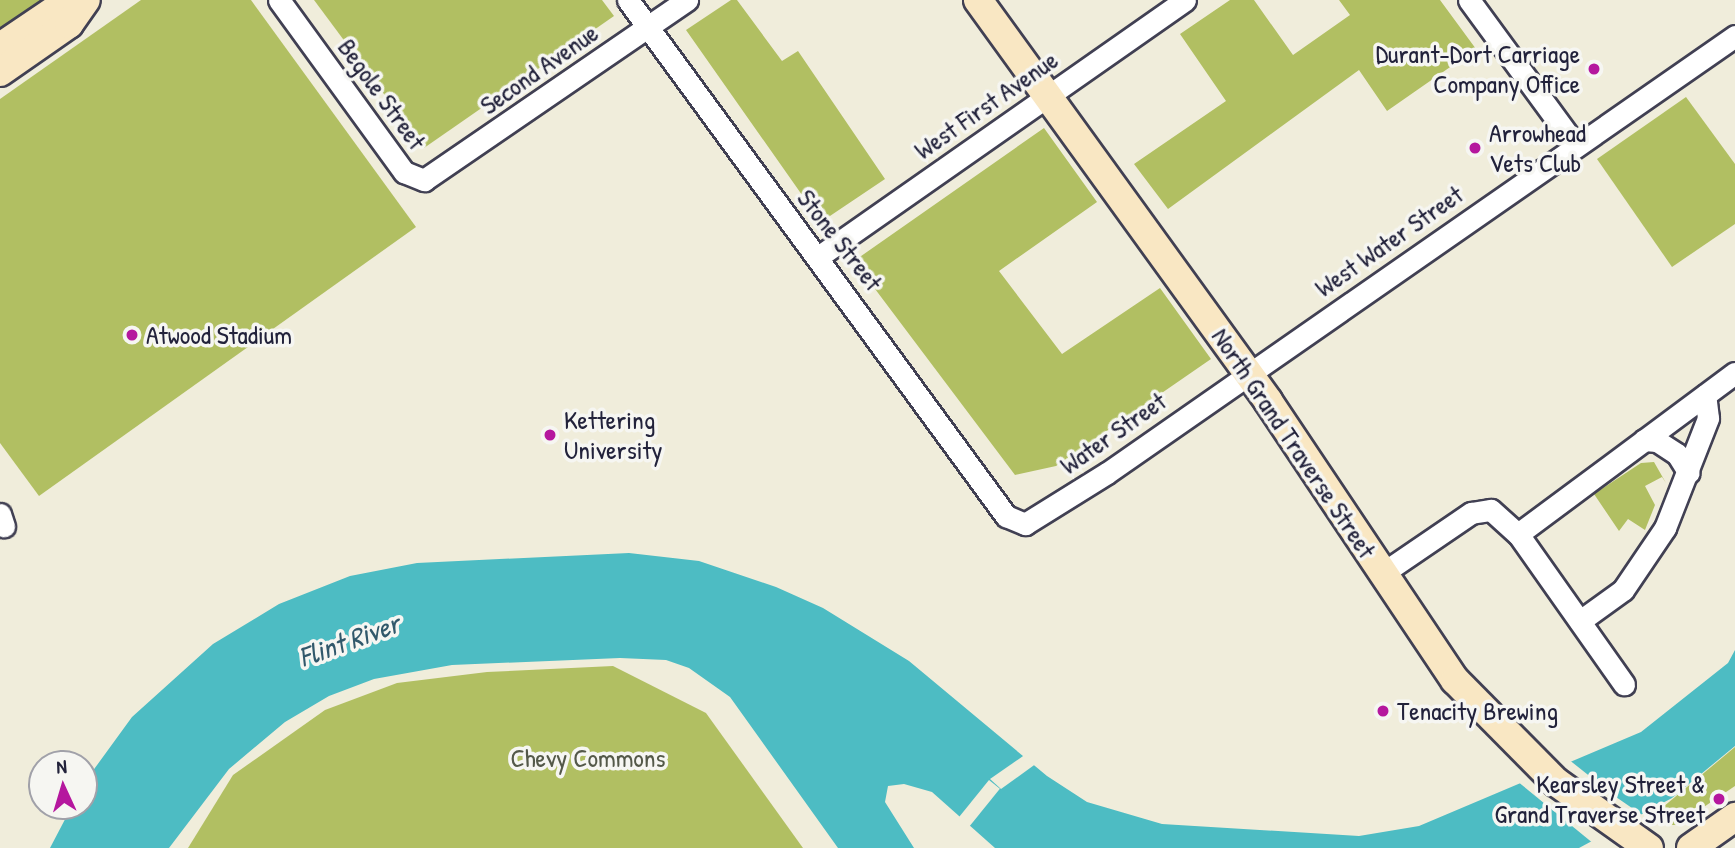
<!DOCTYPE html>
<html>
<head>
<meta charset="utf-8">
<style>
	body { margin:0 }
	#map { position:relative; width:1735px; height:848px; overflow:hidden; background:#f0eddb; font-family:"Patrick Hand",sans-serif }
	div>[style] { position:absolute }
	.green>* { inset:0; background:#b1bf62 }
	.water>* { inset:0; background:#4dbcc3 }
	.pier>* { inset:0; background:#f0eddb; transform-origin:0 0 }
	.roads { filter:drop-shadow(2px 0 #414053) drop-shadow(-2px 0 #414053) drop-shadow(0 2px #414053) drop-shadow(0 -2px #414053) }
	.street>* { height:21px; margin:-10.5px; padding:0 10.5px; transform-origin:10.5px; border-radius:10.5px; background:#fff }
	.secondary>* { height:28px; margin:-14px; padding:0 14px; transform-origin:14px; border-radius:14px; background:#f9e7c3 }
	.dots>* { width:19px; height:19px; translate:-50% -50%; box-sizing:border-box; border:4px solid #f6f6f2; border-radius:50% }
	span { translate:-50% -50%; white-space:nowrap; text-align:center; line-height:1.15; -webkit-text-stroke:7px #f6f6f2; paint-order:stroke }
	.poi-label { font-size:26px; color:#22223b }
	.right { translate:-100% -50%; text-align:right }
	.left { translate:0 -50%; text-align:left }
	.street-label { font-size:26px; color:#22223b }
	.park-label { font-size:26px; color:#545949 }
	.water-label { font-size:28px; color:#31586b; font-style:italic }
	.north { position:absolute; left:28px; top:750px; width:70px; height:70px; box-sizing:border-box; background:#f6f6f2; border:2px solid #a1a1a9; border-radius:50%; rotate:356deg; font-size:19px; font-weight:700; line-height:28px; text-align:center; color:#22223b }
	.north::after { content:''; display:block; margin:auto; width:24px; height:32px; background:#b5179e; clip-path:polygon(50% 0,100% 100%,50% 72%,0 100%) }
</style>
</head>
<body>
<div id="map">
	<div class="green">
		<i style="clip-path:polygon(0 0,41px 0,0 29px)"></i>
		<i style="clip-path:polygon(141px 0,251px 0,416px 227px,39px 496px,0 443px,0 99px)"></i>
		<i style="clip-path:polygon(314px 0,602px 0,614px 16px,424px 148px)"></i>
		<i style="clip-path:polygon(731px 0,737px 0,782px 61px,798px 51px,885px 179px,821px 222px,686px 30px)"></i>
		<i style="clip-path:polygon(1230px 0,1254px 0,1293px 55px,1350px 15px,1339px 0,1440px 0,1476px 49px,1387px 111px,1359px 70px,1168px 209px,1134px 164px,1226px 101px,1180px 34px)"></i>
		<i style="clip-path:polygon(1686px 97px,1735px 164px,1735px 224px,1672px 267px,1597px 159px)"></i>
		<i style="clip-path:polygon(1044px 128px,1097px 202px,999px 271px,1062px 354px,1160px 288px,1211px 359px,1056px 466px,1015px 475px,854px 261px)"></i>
		<i style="clip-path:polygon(1654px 462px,1666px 483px,1662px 477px,1645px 486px,1655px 505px,1645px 530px,1628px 519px,1619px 531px,1594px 494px,1641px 463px)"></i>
		<i style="clip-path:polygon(613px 666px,706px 713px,803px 848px,188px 848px,233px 775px,325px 710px,397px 683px,487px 672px)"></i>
		<i style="clip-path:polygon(1735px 747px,1735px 786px,1677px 825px,1663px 825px,1651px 817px)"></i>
	</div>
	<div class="water">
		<i style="clip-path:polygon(629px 553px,699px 561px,776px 587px,823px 608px,909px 661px,1047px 776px,1087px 802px,1162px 824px,1359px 836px,1419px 826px,1641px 732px,1728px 663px,1735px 650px,1735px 746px,1672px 798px,1579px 848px,995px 848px,932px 792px,904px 784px,888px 786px,885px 802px,914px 848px,838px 848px,730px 697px,689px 668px,666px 660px,620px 658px,452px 665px,374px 679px,329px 696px,285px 722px,229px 769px,169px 848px,50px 848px,72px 806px,84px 806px,84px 783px,132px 717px,213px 644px,279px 604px,350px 576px,417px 563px)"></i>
	</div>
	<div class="pier">
		<i style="clip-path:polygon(1026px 754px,1037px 763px,1001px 789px,990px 779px)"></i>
		<i style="clip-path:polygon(1568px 759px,1616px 797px,1645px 817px,1594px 844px,1517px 781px)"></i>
		<i style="left:989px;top:780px;width:14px;height:52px;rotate:39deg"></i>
	</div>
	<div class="roads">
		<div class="street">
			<i style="left:279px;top:0;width:213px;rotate:54deg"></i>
			<i style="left:404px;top:172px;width:22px;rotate:22deg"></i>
			<i style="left:424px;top:180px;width:319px;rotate:-34.4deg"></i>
			<i style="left:628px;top:0;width:640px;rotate:53.78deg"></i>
			<i style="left:1006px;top:516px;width:21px;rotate:23deg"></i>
			<i style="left:1025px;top:524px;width:97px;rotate:-31.9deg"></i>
			<i style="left:1107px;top:473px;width:765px;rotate:-34.83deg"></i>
			<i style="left:1469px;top:0;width:181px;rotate:53.8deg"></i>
			<i style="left:818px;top:257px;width:448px;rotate:-35deg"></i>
			<i style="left:1644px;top:440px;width:13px;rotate:4deg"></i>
			<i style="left:1657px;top:441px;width:24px;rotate:33deg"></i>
			<i style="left:1677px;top:454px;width:22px;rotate:58deg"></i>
			<i style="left:0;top:514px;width:13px;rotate:72deg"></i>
			<i style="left:1518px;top:534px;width:270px;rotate:-36.6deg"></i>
			<i style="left:1383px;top:573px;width:107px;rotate:-34.3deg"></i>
			<i style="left:1471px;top:513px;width:20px;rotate:-9deg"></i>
			<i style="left:1491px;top:510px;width:36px;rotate:42deg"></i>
			<i style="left:1518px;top:534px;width:184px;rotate:54.8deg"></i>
			<i style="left:1580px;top:621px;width:53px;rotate:-35.8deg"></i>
			<i style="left:1623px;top:590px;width:75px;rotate:-55.9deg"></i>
			<i style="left:1665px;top:528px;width:118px;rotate:-68.6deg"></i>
			<i style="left:1708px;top:418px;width:23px;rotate:-97deg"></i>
		</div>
		<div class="secondary">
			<i style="left:978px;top:0;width:495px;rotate:54.1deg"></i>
			<i style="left:1268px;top:401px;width:336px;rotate:56.2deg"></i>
			<i style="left:1455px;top:680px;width:144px;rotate:45.3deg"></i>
			<i style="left:1556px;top:782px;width:114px;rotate:35.4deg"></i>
			<i style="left:0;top:47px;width:70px;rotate:-33.9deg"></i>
			<i style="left:58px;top:8px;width:26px;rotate:-13deg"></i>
			<i style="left:0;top:72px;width:84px;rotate:-34.8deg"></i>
			<i style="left:69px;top:24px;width:29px;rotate:-55deg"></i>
			<i style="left:1691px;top:848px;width:54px;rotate:-35.2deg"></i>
		</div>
	</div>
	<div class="dots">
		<i style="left:1594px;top:69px;background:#b5179e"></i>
		<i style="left:1475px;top:148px;background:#b5179e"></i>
		<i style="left:132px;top:335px;background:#b5179e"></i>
		<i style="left:550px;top:435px;background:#b5179e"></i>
		<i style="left:1383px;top:711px;background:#b5179e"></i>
		<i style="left:1719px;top:799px;background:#b5179e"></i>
	</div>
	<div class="poi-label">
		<span class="right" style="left:1580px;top:69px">Durant-Dort Carriage<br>Company Office</span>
		<span class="left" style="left:1489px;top:148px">Arrowhead<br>Vets Club</span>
		<span class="left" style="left:146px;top:335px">Atwood Stadium</span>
		<span class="left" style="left:564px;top:435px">Kettering<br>University</span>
		<span class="left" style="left:1397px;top:711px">Tenacity Brewing</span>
		<span class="right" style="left:1705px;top:799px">Kearsley Street &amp;<br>Grand Traverse Street</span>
	</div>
	<div class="street-label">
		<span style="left:539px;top:69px;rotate:-35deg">Second Avenue</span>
		<span style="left:382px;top:94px;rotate:54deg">Begole Street</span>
		<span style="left:986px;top:105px;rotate:-35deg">West First Avenue</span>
		<span style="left:840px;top:240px;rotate:52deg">Stone Street</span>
		<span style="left:1389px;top:241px;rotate:-35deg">West Water Street</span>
		<span style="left:1113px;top:433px;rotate:-35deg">Water Street</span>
		<span style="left:1294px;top:443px;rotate:56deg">North Grand Traverse Street</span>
	</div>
	<div class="park-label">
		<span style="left:588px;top:758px">Chevy Commons</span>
	</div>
	<div class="water-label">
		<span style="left:349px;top:640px;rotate:-20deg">Flint River</span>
	</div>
	<div class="north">N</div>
</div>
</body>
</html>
